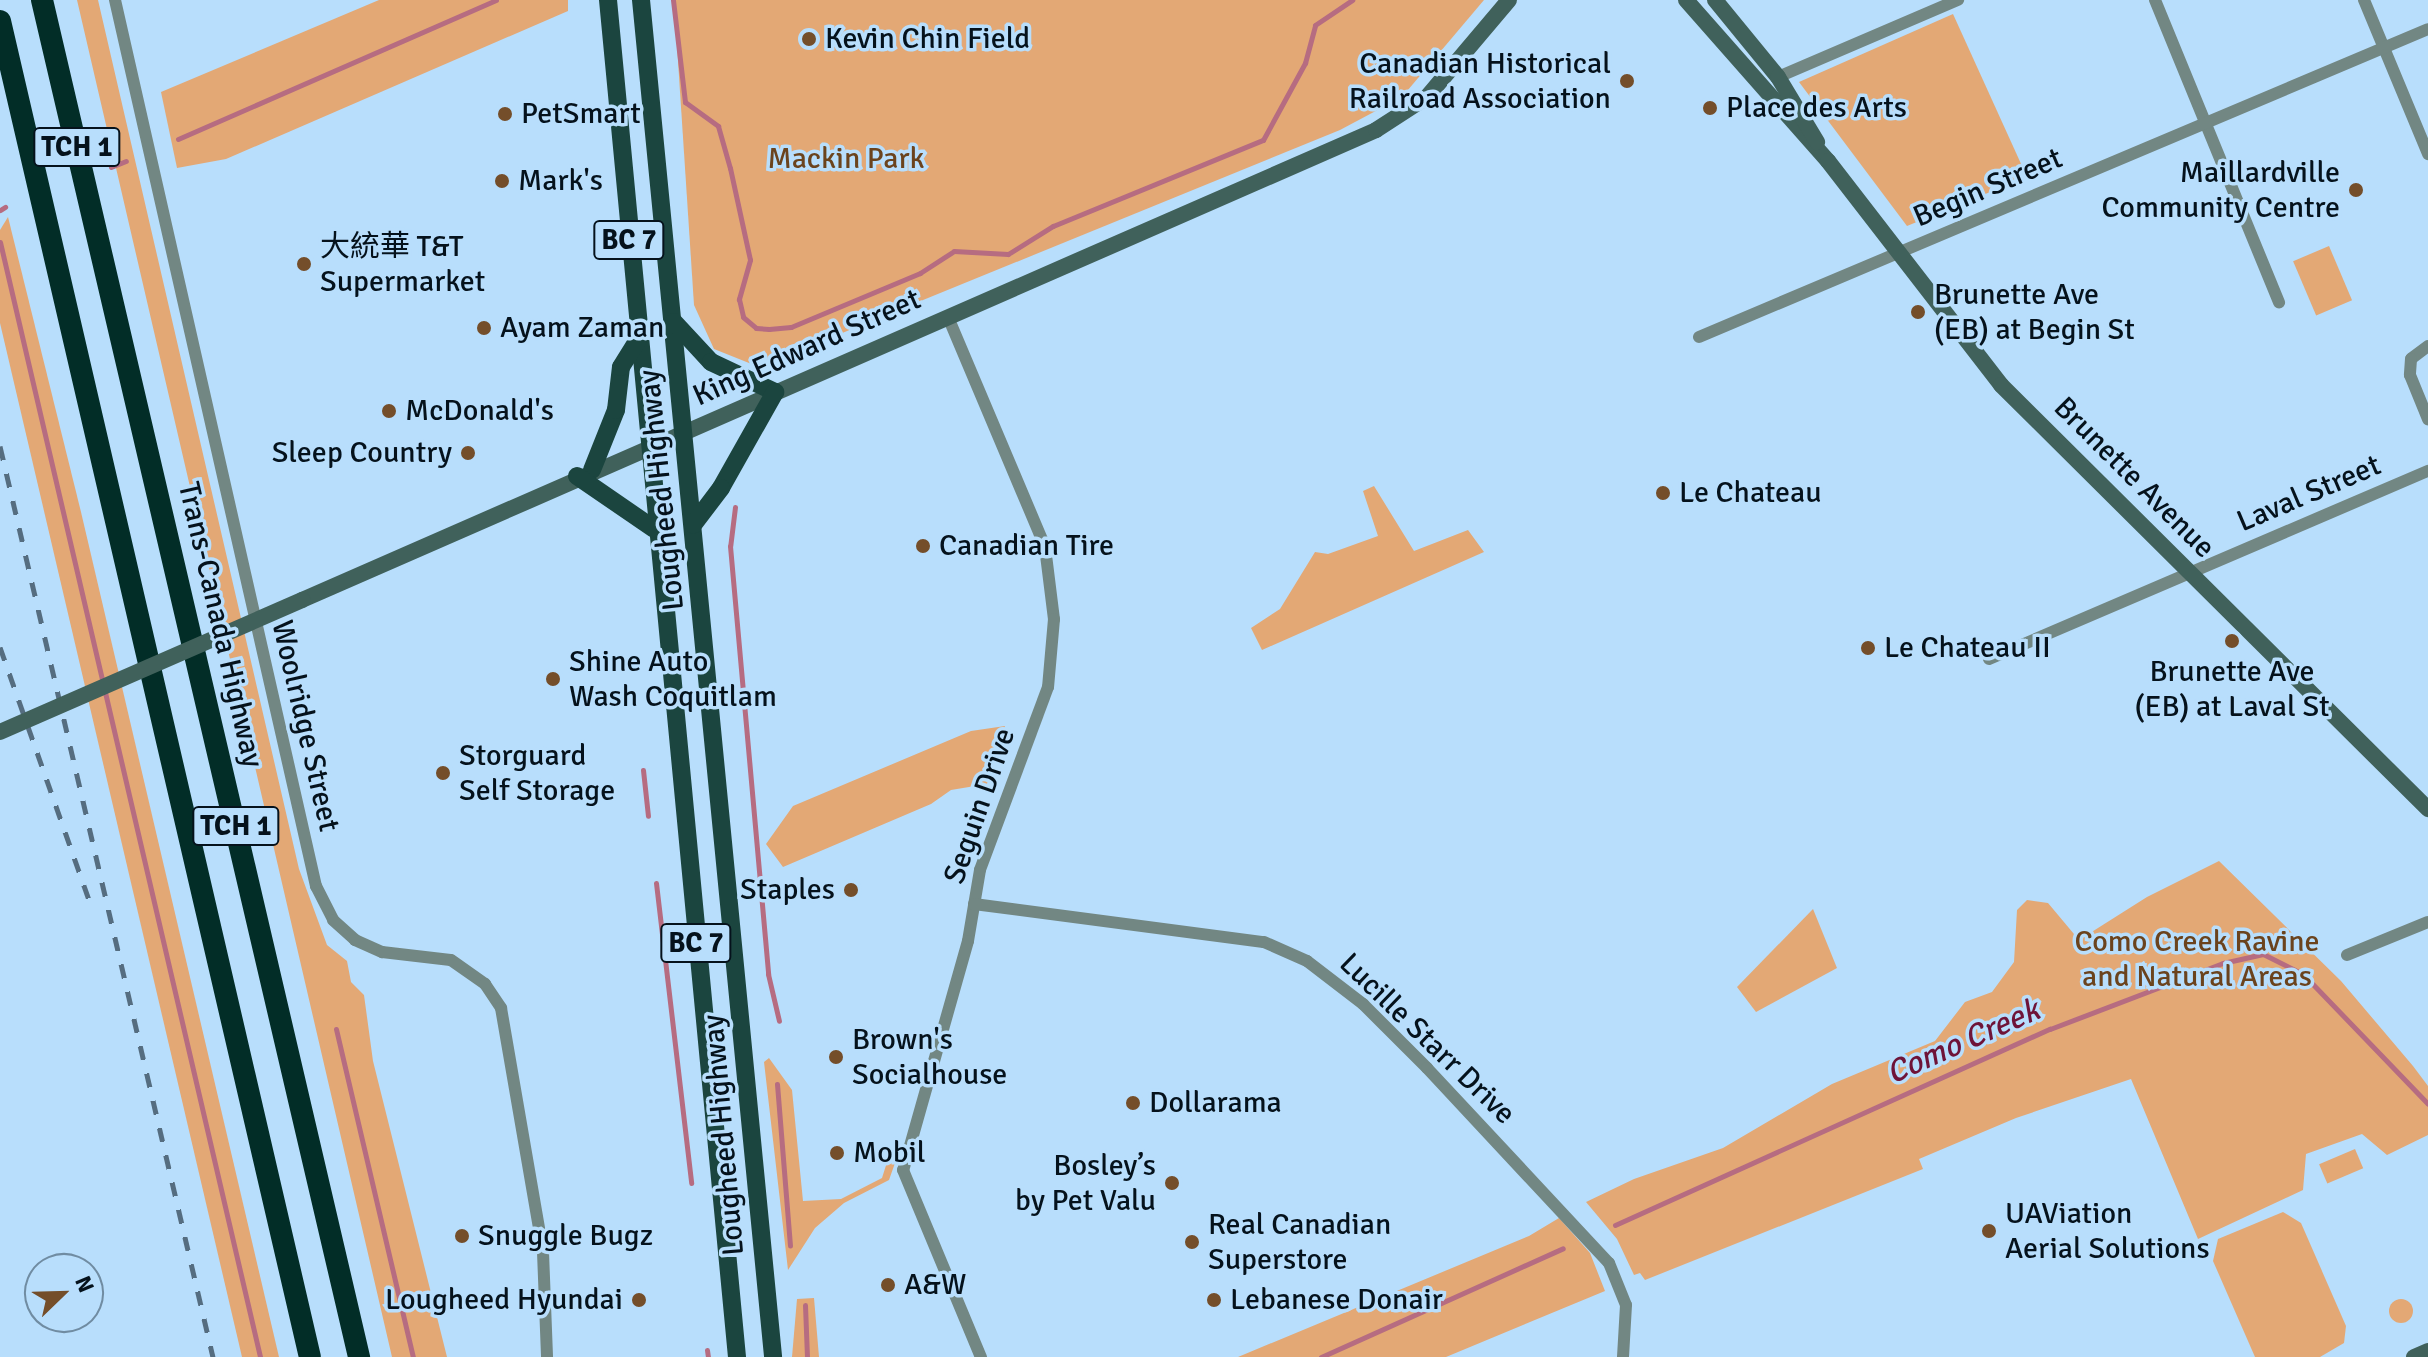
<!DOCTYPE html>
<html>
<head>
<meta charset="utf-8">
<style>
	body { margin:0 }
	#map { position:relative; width:2428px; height:1357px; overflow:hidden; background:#b8defc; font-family:Signika,"Noto Sans SC",sans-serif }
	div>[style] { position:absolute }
	.green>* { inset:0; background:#e3a875; transform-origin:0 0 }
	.round { border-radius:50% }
	.stream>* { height:5px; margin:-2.5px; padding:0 2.5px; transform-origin:2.5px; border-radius:2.5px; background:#b66c81 }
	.street>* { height:12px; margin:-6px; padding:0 6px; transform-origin:6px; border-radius:6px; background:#728783 }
	.secondary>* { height:16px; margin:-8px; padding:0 8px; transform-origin:8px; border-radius:8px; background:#40615b }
	.primary>* { height:18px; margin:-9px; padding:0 9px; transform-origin:9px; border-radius:9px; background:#1b453f }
	.highway>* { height:22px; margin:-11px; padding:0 11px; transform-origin:11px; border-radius:11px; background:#022d27 }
	.rail>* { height:5px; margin-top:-2.5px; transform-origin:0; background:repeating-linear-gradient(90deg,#556d80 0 14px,transparent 0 28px) }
	.secondary-bridge>* { height:16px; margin:-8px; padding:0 8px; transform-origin:8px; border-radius:8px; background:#40615b }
	.dots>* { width:22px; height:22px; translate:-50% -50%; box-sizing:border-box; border:4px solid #b8defc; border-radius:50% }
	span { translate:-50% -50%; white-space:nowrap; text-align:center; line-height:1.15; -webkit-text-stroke:7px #b8defc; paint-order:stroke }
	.shield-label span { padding:2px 6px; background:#b8defc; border:2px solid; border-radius:6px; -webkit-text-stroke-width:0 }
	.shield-label { font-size:28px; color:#05121c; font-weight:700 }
	.poi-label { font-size:30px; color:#05121c }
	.left { translate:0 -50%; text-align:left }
	.right { translate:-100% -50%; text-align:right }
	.park-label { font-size:30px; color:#6b431d }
	.street-label { font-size:30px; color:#05121c }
	.water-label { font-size:32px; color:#6e1338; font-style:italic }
	.north { position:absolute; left:24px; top:1253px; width:80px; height:80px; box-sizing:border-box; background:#b8defc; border:2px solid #708ca2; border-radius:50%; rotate:67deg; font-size:22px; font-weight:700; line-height:32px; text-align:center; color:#05121c }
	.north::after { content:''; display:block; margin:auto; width:28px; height:36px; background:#744e2a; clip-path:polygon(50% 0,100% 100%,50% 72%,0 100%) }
</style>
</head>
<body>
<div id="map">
	<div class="green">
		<i style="clip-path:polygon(77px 0,98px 0,299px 869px,327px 945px,347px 961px,351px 982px,364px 995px,373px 1061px,447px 1357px,392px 1357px)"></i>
		<i style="clip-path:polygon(379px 0,568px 0,568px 11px,226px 159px,177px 168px,161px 92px)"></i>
		<i style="clip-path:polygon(674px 0,1484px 0,1402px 97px,1340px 130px,759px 367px,714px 349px,694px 305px)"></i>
		<i style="clip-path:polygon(1953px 14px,2027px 177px,1907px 226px,1799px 82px)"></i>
		<i style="clip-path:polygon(8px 217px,81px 512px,279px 1357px,242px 1357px,0 323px,0 230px)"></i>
		<i style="left:2329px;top:246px;width:59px;height:39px;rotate:67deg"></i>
		<i style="clip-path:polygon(1374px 486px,1414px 551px,1468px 530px,1484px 552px,1262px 650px,1251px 628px,1280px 609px,1315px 552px,1328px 554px,1378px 536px,1363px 491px)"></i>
		<i style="clip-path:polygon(1005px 726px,987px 784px,951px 790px,931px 804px,783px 867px,766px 844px,793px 806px,971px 731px)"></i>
		<i style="clip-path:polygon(2219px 861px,2341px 981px,2413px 1066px,2428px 1086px,2428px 1135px,2387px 1155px,2362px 1134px,2306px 1154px,2303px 1190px,2198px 1239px,2131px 1079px,2016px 1118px,1919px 1159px,1923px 1169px,1645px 1280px,1640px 1273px,1634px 1275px,1617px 1239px,1586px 1202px,1634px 1179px,1723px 1148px,1832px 1084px,1935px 1041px,1965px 1002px,1992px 992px,2014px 962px,2017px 910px,2027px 900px,2048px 903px,2079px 940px,2147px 897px)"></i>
		<i style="clip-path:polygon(1813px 909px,1837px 968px,1756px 1012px,1737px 987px)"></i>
		<i style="clip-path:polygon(769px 1058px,792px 1090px,803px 1201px,841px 1199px,882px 1178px,888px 1159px,895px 1163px,889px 1180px,844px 1203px,815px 1228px,788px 1270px,764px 1062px)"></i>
		<i style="left:2355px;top:1149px;width:21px;height:39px;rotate:67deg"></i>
		<i style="clip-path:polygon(2283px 1212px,2301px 1223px,2346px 1326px,2344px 1343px,2320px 1357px,2255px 1357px,2213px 1261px,2218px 1239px)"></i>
		<i style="clip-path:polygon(1559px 1218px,1590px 1253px,1605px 1291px,1446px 1357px,1238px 1357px,1529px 1236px)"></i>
		<i style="clip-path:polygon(814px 1298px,819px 1357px,792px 1357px,797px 1299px)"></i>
		<i class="round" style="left:2389px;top:1299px;width:24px;height:24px"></i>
	</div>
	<div class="stream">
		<i style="left:673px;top:0;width:103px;rotate:83.3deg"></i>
		<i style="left:685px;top:102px;width:41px;rotate:36deg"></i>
		<i style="left:718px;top:126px;width:44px;rotate:74.1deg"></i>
		<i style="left:730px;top:168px;width:94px;rotate:77.7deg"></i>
		<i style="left:750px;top:260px;width:41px;rotate:105.8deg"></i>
		<i style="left:739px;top:299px;width:18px;rotate:77deg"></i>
		<i style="left:743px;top:317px;width:17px;rotate:40deg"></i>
		<i style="left:756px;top:328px;width:13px;rotate:4deg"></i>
		<i style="left:769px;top:329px;width:22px;rotate:-5deg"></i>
		<i style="left:791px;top:327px;width:140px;rotate:-22.7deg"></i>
		<i style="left:920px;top:273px;width:40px;rotate:-32.9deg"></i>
		<i style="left:954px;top:251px;width:54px;rotate:3.2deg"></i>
		<i style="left:1008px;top:254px;width:53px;rotate:-31.9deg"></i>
		<i style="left:1053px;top:226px;width:227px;rotate:-22.3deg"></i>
		<i style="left:1263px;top:140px;width:88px;rotate:-61.4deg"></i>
		<i style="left:1305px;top:63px;width:39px;rotate:-75deg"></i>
		<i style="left:1315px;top:25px;width:45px;rotate:-34deg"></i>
		<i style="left:178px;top:139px;width:347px;rotate:-23.6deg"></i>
		<i style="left:111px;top:167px;width:16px;rotate:-22deg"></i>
		<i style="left:0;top:210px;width:6px;rotate:-31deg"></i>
		<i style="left:0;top:242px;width:1145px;rotate:76.87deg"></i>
		<i style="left:735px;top:507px;width:39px;rotate:97deg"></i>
		<i style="left:730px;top:546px;width:430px;rotate:84.9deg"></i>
		<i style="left:768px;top:974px;width:48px;rotate:76.8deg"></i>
		<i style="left:643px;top:770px;width:46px;rotate:83.8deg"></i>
		<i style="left:656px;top:883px;width:302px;rotate:83.3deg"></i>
		<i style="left:336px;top:1029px;width:337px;rotate:76.8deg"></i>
		<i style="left:777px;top:1084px;width:162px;rotate:85.4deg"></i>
		<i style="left:1615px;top:1225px;width:477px;rotate:-24.3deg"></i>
		<i style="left:2050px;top:1029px;width:185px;rotate:-20.9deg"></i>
		<i style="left:2223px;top:963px;width:41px;rotate:-12.7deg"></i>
		<i style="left:2263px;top:954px;width:45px;rotate:26.6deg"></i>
		<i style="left:2303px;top:974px;width:180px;rotate:46.1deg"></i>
		<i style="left:805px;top:1305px;width:52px;rotate:87.8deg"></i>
		<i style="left:707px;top:1350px;width:7px;rotate:82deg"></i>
		<i style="left:1321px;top:1357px;width:265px;rotate:-24.2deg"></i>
	</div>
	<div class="street">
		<i style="left:115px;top:0;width:909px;rotate:77.22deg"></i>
		<i style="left:316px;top:886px;width:38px;rotate:63deg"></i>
		<i style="left:333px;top:920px;width:30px;rotate:42deg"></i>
		<i style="left:355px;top:940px;width:30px;rotate:24deg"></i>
		<i style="left:382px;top:952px;width:69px;rotate:6.6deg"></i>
		<i style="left:451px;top:960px;width:42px;rotate:35.2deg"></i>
		<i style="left:485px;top:984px;width:29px;rotate:56deg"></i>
		<i style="left:501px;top:1008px;width:248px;rotate:80.2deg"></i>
		<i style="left:543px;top:1252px;width:105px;rotate:87.8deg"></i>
		<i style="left:2155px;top:0;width:327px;rotate:67.7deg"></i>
		<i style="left:2364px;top:0;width:167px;rotate:67.4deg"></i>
		<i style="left:1778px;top:77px;width:196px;rotate:-23.2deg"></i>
		<i style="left:948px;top:317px;width:250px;rotate:67.1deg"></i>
		<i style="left:1045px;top:547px;width:73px;rotate:82.9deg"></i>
		<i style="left:1054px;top:619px;width:68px;rotate:95deg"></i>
		<i style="left:1048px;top:687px;width:195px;rotate:110.4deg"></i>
		<i style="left:980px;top:870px;width:72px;rotate:99.6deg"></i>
		<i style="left:968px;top:941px;width:238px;rotate:105.8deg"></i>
		<i style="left:903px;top:1170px;width:203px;rotate:67.4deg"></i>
		<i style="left:1699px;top:337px;width:791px;rotate:-22.9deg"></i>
		<i style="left:2428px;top:346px;width:21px;rotate:143deg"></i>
		<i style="left:2411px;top:359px;width:16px;rotate:94deg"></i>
		<i style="left:2410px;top:375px;width:48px;rotate:67.8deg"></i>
		<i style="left:1989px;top:659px;width:478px;rotate:-23.2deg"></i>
		<i style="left:974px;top:904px;width:292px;rotate:7.5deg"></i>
		<i style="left:1264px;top:942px;width:47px;rotate:23.8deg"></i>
		<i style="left:1307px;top:961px;width:71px;rotate:37.5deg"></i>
		<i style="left:1363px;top:1004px;width:91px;rotate:45deg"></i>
		<i style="left:1427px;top:1068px;width:267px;rotate:47deg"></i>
		<i style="left:1609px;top:1263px;width:45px;rotate:68deg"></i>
		<i style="left:1626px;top:1305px;width:52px;rotate:93.3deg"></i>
		<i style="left:2347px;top:955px;width:87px;rotate:-22.2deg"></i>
	</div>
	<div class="secondary">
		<i style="left:1686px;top:0;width:215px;rotate:48.6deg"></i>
		<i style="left:1828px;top:161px;width:283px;rotate:52.3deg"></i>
		<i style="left:2001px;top:385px;width:602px;rotate:44.8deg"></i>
		<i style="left:1715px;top:0;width:99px;rotate:50.7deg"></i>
		<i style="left:1778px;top:77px;width:76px;rotate:59deg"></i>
		<i style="left:302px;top:600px;width:1172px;rotate:-23.63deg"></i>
		<i style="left:1376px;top:130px;width:61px;rotate:-32.9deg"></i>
		<i style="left:1427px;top:97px;width:127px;rotate:-49.8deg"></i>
		<i style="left:2414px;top:1357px;width:15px;rotate:-23deg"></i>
	</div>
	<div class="primary">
		<i style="left:608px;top:0;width:1363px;rotate:84.57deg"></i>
		<i style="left:641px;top:0;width:1363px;rotate:84.44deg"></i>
		<i style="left:674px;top:322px;width:54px;rotate:47.2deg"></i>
		<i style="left:711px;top:362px;width:71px;rotate:25.1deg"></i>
		<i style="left:775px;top:392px;width:110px;rotate:119.4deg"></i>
		<i style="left:721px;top:488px;width:46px;rotate:127.1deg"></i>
		<i style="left:592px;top:470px;width:65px;rotate:-68.2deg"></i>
		<i style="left:616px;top:410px;width:43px;rotate:-83.4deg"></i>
		<i style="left:621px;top:367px;width:32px;rotate:-58deg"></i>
		<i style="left:577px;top:476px;width:93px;rotate:34.5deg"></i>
	</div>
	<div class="highway">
		<i style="left:42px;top:0;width:1394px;rotate:76.85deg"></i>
		<i style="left:0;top:21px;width:1371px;rotate:76.94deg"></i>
	</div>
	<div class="rail">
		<i style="left:0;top:446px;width:936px;rotate:76.84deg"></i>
		<i style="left:0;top:647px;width:277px;rotate:70.6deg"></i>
	</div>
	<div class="secondary-bridge">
		<i style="left:0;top:732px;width:330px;rotate:-23.6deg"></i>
	</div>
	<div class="dots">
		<i style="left:809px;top:39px;background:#744e2a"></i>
		<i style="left:1627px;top:81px;background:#744e2a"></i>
		<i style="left:1710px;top:108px;background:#744e2a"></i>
		<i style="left:505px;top:114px;background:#744e2a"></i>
		<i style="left:502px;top:181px;background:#744e2a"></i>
		<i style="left:2356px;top:190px;background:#744e2a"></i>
		<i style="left:304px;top:264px;background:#744e2a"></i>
		<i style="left:1918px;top:312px;background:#744e2a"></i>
		<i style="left:484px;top:328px;background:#744e2a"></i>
		<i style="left:389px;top:411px;background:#744e2a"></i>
		<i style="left:468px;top:453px;background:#744e2a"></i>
		<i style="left:1663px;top:493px;background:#744e2a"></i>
		<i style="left:923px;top:546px;background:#744e2a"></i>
		<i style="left:2232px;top:641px;background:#744e2a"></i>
		<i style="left:1868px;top:648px;background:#744e2a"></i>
		<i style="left:553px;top:679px;background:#744e2a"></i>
		<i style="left:443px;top:773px;background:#744e2a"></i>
		<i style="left:851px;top:890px;background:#744e2a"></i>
		<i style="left:836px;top:1057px;background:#744e2a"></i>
		<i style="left:1133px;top:1103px;background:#744e2a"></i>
		<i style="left:837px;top:1153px;background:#744e2a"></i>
		<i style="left:1172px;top:1183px;background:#744e2a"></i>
		<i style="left:1989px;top:1231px;background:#744e2a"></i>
		<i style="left:462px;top:1236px;background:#744e2a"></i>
		<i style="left:1192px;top:1242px;background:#744e2a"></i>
		<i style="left:888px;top:1285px;background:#744e2a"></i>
		<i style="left:639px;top:1300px;background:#744e2a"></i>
		<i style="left:1214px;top:1300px;background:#744e2a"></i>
	</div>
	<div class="shield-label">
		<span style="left:77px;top:147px">TCH 1</span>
		<span style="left:629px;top:240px">BC 7</span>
		<span style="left:236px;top:826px">TCH 1</span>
		<span style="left:696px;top:943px">BC 7</span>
	</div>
	<div class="poi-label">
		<span class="left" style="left:825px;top:39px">Kevin Chin Field</span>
		<span class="right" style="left:1611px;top:81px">Canadian Historical<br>Railroad Association</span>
		<span class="left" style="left:1726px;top:108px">Place des Arts</span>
		<span class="left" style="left:521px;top:114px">PetSmart</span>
		<span class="right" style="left:2340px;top:190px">Maillardville<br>Community Centre</span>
		<span class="left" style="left:518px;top:181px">Mark's</span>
		<span class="left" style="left:320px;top:264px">大統華 T&amp;T<br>Supermarket</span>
		<span class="left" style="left:1934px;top:312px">Brunette Ave<br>(EB) at Begin St</span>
		<span class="left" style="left:500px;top:328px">Ayam Zaman</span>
		<span class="left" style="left:405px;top:411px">McDonald's</span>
		<span class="right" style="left:452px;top:453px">Sleep Country</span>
		<span class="left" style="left:1679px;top:493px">Le Chateau</span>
		<span class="left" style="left:939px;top:546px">Canadian Tire</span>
		<span class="left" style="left:1884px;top:648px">Le Chateau II</span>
		<span class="left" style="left:569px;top:679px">Shine Auto<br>Wash Coquitlam</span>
		<span style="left:2232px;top:689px">Brunette Ave<br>(EB) at Laval St</span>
		<span class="left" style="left:459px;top:773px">Storguard<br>Self Storage</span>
		<span class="right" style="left:835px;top:890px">Staples</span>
		<span class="left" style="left:852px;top:1057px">Brown's<br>Socialhouse</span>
		<span class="left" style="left:1149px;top:1103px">Dollarama</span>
		<span class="left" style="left:853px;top:1153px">Mobil</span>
		<span class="right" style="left:1156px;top:1183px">Bosley’s<br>by Pet Valu</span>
		<span class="left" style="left:2005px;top:1231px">UAViation<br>Aerial Solutions</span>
		<span class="left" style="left:1208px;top:1242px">Real Canadian<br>Superstore</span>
		<span class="left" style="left:478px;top:1236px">Snuggle Bugz</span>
		<span class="left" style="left:904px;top:1285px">A&amp;W</span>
		<span class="right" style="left:623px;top:1300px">Lougheed Hyundai</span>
		<span class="left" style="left:1230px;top:1300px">Lebanese Donair</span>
	</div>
	<div class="park-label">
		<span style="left:846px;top:159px">Mackin Park</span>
		<span style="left:2197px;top:959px">Como Creek Ravine<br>and Natural Areas</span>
	</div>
	<div class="street-label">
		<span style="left:1988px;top:188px;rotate:-23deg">Begin Street</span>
		<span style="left:807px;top:348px;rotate:-24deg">King Edward Street</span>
		<span style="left:2134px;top:478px;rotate:45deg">Brunette Avenue</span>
		<span style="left:662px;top:490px;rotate:-96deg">Lougheed Highway</span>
		<span style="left:2309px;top:494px;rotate:-23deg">Laval Street</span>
		<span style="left:220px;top:625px;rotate:77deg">Trans-Canada Highway</span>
		<span style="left:305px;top:726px;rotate:77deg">Woolridge Street</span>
		<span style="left:980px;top:806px;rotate:-71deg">Seguin Drive</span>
		<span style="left:1427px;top:1039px;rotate:44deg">Lucille Starr Drive</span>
		<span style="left:724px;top:1135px;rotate:-95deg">Lougheed Highway</span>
	</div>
	<div class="water-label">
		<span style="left:1963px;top:1042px;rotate:-24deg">Como Creek</span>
	</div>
	<div class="north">N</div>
</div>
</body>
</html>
